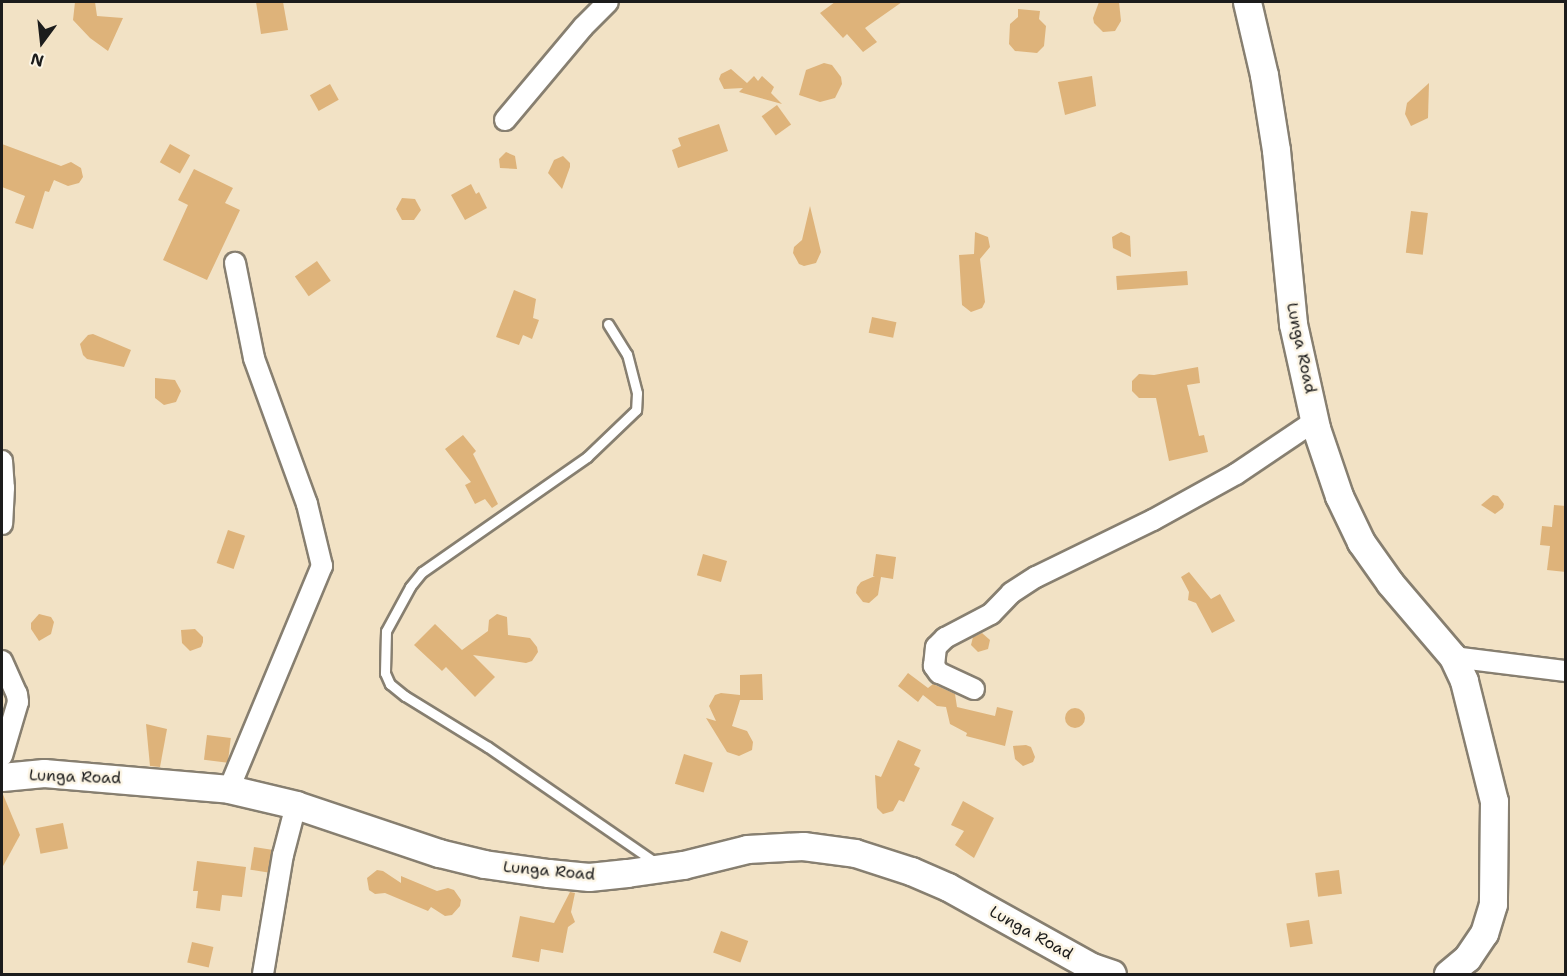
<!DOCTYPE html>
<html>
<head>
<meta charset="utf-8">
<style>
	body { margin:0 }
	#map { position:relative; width:1567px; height:976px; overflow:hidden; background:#f2e2c5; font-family:"Shantell Sans",sans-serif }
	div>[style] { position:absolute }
	.building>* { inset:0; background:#deb37a; transform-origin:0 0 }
	.round { border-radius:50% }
	.roads { filter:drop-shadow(2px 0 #877f70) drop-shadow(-2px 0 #877f70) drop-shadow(0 2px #877f70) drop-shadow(0 -2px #877f70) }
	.lane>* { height:9px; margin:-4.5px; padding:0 4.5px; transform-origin:4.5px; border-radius:4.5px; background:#fff }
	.street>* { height:20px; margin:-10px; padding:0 10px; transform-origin:10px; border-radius:10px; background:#fff }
	.secondary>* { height:27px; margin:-13.5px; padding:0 13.5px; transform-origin:13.5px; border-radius:13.5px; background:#fff }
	span { translate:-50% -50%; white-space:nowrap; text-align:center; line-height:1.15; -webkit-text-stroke:5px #fcf5e5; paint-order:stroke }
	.street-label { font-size:16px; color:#1c1c1c }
	.frame { position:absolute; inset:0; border:3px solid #1c1c1c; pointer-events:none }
	.north { position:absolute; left:12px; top:12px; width:60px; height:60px; -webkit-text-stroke:4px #fcf5e5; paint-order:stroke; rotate:195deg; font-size:16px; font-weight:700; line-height:24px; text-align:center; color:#1c1c1c }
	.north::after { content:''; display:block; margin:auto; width:21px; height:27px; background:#1c1c1c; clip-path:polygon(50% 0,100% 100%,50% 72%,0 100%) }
</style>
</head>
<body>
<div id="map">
	<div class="building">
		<i style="clip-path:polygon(75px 2px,95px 2px,97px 16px,123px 18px,108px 51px,90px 38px,73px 20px)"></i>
		<i style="clip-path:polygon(256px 2px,283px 2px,288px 30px,261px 34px)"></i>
		<i style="clip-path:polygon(835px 2px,902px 2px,865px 28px,877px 42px,863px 52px,847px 34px,843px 38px,820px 13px)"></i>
		<i style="clip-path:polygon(1099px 2px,1119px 2px,1121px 21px,1115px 31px,1103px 32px,1094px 23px,1093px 18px)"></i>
		<i style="clip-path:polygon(1018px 9px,1040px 11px,1039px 19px,1046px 26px,1044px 46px,1037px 53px,1015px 51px,1009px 44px,1010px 24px,1018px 17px)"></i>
		<i style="clip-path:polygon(824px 63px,832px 65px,841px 77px,842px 84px,835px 98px,820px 102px,799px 95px,806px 70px)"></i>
		<i style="clip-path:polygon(731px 69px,747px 83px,754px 76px,758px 81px,762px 76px,774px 87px,771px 93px,782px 104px,739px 92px,743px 88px,724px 89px,719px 79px,721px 74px)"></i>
		<i style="clip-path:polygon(1092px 76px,1096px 106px,1065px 115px,1058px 82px)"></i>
		<i style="clip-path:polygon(1429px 83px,1428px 118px,1411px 126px,1405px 114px,1407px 103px)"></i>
		<i style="left:330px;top:84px;width:18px;height:23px;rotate:61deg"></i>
		<i style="left:777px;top:105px;width:24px;height:19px;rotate:54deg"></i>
		<i style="clip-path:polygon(719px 124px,728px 151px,678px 168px,672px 150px,681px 146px,678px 138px)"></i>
		<i style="clip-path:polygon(2px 144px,61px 166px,71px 162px,81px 168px,83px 177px,79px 183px,68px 186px,54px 180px,49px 192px,45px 191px,33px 229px,15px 223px,25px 196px,2px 187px)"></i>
		<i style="left:170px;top:144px;width:23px;height:21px;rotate:29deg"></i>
		<i style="clip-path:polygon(506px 152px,515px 156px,517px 169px,500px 168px,499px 159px)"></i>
		<i style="clip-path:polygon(563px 156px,570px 163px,570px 167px,562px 189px,548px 173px,554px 160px)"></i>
		<i style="clip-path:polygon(194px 169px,233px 188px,225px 203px,240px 210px,207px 280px,163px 260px,188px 205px,178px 200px)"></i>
		<i style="clip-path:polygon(471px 184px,476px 194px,479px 192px,487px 208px,465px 220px,451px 195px)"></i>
		<i style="clip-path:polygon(402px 198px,415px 199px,421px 210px,414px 220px,402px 220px,396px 209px)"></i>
		<i style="clip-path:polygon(810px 206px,821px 252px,816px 263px,804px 266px,799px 264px,793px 253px,794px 247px,802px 240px)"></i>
		<i style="left:1411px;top:211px;width:17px;height:42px;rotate:7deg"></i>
		<i style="clip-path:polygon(975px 232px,988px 237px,990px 247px,980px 259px,985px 302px,982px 308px,971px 312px,962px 305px,959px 255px,974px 254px)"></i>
		<i style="clip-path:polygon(1121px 232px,1130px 236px,1131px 257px,1113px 248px,1112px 237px)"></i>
		<i style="left:317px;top:261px;width:24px;height:27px;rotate:55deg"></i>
		<i style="left:1187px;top:271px;width:14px;height:71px;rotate:86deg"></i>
		<i style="clip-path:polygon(514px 290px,536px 299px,533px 318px,539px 320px,532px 339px,523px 335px,519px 345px,496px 337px)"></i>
		<i style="left:872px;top:317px;width:25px;height:16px;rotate:12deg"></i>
		<i style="clip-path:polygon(93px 334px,131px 350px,124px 367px,87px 359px,83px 355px,80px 344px,88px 335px)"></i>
		<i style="clip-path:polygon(1198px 367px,1200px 383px,1187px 385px,1199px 436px,1204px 435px,1208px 452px,1169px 461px,1156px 398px,1139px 398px,1132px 391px,1132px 381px,1139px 374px,1154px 375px)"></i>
		<i style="clip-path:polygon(155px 378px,175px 380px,181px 391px,176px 402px,164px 405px,155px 398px)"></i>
		<i style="clip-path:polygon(463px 435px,476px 451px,473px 454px,498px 504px,492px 508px,485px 499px,475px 504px,465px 485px,471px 482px,445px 449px)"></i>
		<i style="clip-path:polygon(1493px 495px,1498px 496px,1504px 504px,1503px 508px,1495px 514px,1481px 505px)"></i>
		<i style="clip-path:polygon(1554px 505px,1566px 506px,1566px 572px,1547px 570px,1550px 546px,1540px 545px,1542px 526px,1552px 527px)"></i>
		<i style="left:228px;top:530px;width:18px;height:35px;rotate:19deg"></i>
		<i style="left:703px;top:554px;width:25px;height:22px;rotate:16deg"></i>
		<i style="clip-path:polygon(876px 554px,896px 557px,893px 579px,881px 577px,878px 595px,869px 603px,863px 602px,856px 593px,857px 587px,861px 582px,875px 576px,873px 576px)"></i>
		<i style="clip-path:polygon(1189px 572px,1211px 599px,1220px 594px,1235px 621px,1212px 633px,1196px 603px,1188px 600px,1189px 592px,1181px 577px)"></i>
		<i style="clip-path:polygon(39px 614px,51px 617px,54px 622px,51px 634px,39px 641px,31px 629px,31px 623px)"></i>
		<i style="clip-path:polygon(497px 614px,507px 617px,508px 635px,530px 638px,537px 647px,538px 652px,532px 661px,526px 663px,473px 655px,495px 677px,475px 697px,446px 667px,442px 671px,414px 645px,435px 624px,462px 650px,488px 631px,489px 620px)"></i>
		<i style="clip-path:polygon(195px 629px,203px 637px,203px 642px,201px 647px,190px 651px,182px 643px,181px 630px)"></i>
		<i style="clip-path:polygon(982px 633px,990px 640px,988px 649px,978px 652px,971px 645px,973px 637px)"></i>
		<i style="clip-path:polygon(908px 673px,928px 688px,933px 684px,955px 694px,957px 707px,995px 716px,997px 707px,1013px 711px,1005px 746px,966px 736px,967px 733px,950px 724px,946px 707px,937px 706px,923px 695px,918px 702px,898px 686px)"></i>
		<i style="clip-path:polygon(762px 674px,763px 700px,740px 700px,732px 726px,747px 731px,753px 742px,752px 750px,739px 756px,727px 752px,706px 718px,716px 721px,709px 706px,715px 695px,721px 693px,740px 695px,740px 675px)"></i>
		<i class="round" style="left:1065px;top:708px;width:20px;height:20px"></i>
		<i style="clip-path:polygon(146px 724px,167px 729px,160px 767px,150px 766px)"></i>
		<i style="left:207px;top:735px;width:24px;height:25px;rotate:7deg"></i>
		<i style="clip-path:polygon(898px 740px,921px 750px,914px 765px,920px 768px,904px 802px,899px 800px,893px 811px,883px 814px,877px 808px,875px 775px,881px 777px)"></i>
		<i style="clip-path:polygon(1026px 745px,1031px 747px,1035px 757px,1033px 762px,1023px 766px,1015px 759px,1013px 746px)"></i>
		<i style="left:684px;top:754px;width:30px;height:31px;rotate:17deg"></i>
		<i style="clip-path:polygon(2px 792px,20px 835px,2px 868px)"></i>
		<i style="clip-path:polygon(963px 801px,994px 818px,974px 858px,955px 845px,964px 831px,951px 825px)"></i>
		<i style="left:63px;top:823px;width:26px;height:28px;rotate:79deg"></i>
		<i style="left:254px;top:847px;width:18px;height:23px;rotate:9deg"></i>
		<i style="clip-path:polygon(197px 861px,246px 867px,242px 897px,222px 895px,220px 911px,196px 908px,198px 891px,193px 891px)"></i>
		<i style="clip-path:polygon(377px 870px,383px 871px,401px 883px,401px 876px,437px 891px,448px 888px,454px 890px,461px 900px,460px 906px,452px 915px,445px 916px,431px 907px,428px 911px,385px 893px,375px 894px,369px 890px,367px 878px)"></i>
		<i style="left:1339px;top:870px;width:24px;height:24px;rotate:83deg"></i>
		<i style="clip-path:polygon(570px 892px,575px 893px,571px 912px,575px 922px,568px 927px,563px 953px,541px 949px,539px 962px,512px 957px,520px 916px,554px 923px)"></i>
		<i style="left:1309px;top:920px;width:24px;height:23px;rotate:81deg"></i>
		<i style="left:721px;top:931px;width:29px;height:23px;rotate:20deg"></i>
		<i style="left:192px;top:942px;width:22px;height:21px;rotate:13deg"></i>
	</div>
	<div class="roads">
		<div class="lane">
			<i style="left:608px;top:324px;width:36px;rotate:58deg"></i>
			<i style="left:627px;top:354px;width:40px;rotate:75.6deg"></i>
			<i style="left:637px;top:393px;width:17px;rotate:93deg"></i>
			<i style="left:636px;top:410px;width:68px;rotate:136.2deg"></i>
			<i style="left:587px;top:457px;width:201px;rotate:145.1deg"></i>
			<i style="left:422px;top:572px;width:19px;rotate:129deg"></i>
			<i style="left:410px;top:587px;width:50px;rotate:118.6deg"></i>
			<i style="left:386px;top:631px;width:42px;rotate:91.4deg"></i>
			<i style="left:385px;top:673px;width:12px;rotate:66deg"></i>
			<i style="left:390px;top:684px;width:19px;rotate:39deg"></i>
			<i style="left:405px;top:696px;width:97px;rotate:31.6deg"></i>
			<i style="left:488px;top:747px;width:204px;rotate:34.6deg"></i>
		</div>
		<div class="street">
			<i style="left:505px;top:120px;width:121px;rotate:-50deg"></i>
			<i style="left:583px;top:27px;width:35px;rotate:-45deg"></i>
			<i style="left:2px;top:461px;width:27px;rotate:86deg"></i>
			<i style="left:4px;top:488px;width:36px;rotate:93deg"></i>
			<i style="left:1453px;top:657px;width:114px;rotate:7.1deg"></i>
			<i style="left:2px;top:661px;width:36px;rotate:66deg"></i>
			<i style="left:17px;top:694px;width:8px;rotate:83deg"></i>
			<i style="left:18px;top:702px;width:56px;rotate:106.5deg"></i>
			<i style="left:974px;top:689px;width:38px;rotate:-155deg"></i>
			<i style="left:939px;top:673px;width:9px;rotate:-126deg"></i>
			<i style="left:934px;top:666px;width:19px;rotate:-84deg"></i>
			<i style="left:936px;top:647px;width:13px;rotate:-45deg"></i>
			<i style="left:945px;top:638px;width:52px;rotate:-27.6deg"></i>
			<i style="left:991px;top:614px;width:29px;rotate:-46deg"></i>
			<i style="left:1011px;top:593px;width:30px;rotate:-33deg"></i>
			<i style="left:1036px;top:577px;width:130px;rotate:-26deg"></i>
			<i style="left:1153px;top:520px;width:95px;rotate:-29deg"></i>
			<i style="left:1236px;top:474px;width:97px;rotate:-34deg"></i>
			<i style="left:229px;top:789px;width:242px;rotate:-67.4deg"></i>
			<i style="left:322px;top:566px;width:64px;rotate:-103.6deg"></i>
			<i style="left:307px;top:504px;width:155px;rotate:-110deg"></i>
			<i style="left:254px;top:358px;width:97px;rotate:-101.3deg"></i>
			<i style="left:263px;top:974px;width:121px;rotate:-80.5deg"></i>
			<i style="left:283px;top:855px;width:52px;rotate:-75.4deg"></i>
		</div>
		<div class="secondary">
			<i style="left:1247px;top:2px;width:75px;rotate:76.9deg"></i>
			<i style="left:1264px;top:75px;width:76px;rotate:80.9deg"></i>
			<i style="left:1276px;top:150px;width:175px;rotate:84.4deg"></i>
			<i style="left:1293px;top:324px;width:107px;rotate:77.5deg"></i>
			<i style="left:1316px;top:428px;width:72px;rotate:71.3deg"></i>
			<i style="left:1339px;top:496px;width:51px;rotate:64.4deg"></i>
			<i style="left:1361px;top:542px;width:50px;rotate:54.7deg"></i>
			<i style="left:1390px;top:583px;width:97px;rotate:49.6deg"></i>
			<i style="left:1453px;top:657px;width:26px;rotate:65deg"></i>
			<i style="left:1464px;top:681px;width:124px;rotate:76deg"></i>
			<i style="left:1494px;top:801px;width:103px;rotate:90.6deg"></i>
			<i style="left:1493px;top:904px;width:30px;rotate:107deg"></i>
			<i style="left:1484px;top:933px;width:30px;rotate:124deg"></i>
			<i style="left:1467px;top:958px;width:25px;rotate:140deg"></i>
			<i style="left:2px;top:777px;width:42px;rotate:-5.4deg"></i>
			<i style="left:44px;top:773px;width:186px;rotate:4.9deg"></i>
			<i style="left:229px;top:789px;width:69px;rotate:13.4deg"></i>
			<i style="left:296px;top:805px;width:151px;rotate:18.6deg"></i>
			<i style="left:439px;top:853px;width:46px;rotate:13.7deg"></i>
			<i style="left:484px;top:864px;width:65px;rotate:8deg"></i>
			<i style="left:548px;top:873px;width:41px;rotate:5.6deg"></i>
			<i style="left:589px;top:877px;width:38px;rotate:-6deg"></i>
			<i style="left:627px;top:873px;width:57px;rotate:-8.1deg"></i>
			<i style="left:683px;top:865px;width:66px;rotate:-14deg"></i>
			<i style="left:747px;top:849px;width:56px;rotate:-3.1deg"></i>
			<i style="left:803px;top:846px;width:52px;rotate:7.7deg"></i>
			<i style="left:855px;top:853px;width:59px;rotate:17.8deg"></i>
			<i style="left:911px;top:871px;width:40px;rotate:23.4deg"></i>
			<i style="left:948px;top:887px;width:165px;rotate:29.1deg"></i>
			<i style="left:1092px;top:967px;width:21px;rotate:19deg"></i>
		</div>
	</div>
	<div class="street-label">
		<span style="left:1301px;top:348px;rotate:78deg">Lunga Road</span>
		<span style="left:75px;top:777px;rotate:2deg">Lunga Road</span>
		<span style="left:549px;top:871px;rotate:5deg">Lunga Road</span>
		<span style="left:1031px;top:933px;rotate:29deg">Lunga Road</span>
	</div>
	<div class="frame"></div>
	<div class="north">N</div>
</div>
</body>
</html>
